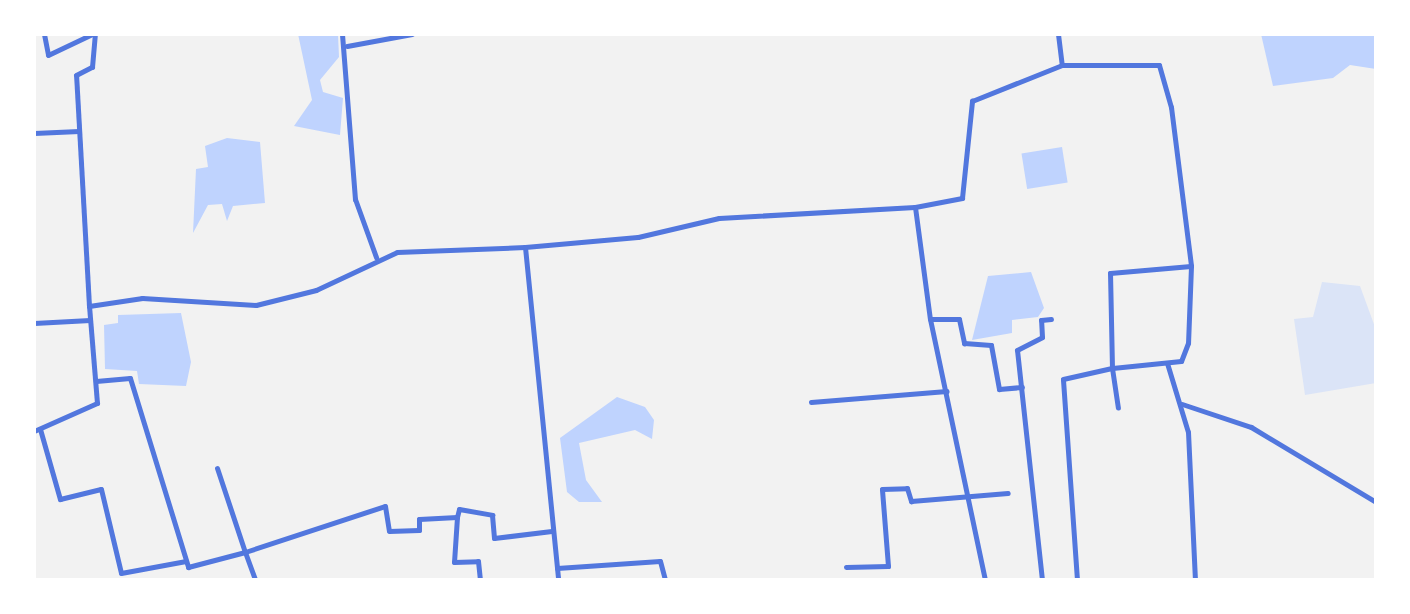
<!DOCTYPE html>
<html>
<head>
<meta charset="utf-8">
<style>
	body { margin:0 }
	#map { position:relative; width:1410px; height:614px; overflow:hidden; background:#f2f2f2; font-family:"Nunito Sans",sans-serif }
	div>[style] { position:absolute }
	.green>* { inset:0; background:#dbe4f7 }
	.water>* { inset:0; background:#bfd3fe; transform-origin:0 0 }
	.minor>* { height:5px; margin:-2.5px; padding:0 2.5px; transform-origin:2.5px; border-radius:2.5px; background:#5277de }
	span { translate:-50% -50%; white-space:nowrap; text-align:center; line-height:1.15; -webkit-text-stroke:6px #fff; paint-order:stroke }
	.frame { position:absolute; inset:0; border:36px solid #fff; pointer-events:none }
</style>
</head>
<body>
<div id="map">
	<div class="green">
		<i style="clip-path:polygon(1322px 282px,1360px 286px,1375px 327px,1376px 383px,1305px 395px,1294px 319px,1313px 317px)"></i>
	</div>
	<div class="water">
		<i style="clip-path:polygon(298px 34px,338px 34px,339px 57px,320px 80px,323px 92px,343px 98px,340px 135px,294px 126px,312px 100px)"></i>
		<i style="clip-path:polygon(1261px 34px,1376px 34px,1376px 69px,1350px 65px,1333px 78px,1273px 86px)"></i>
		<i style="clip-path:polygon(227px 138px,260px 142px,265px 203px,233px 206px,227px 221px,222px 204px,208px 205px,193px 233px,196px 169px,208px 167px,205px 146px)"></i>
		<i style="left:1062px;top:147px;width:36px;height:41px;rotate:81deg"></i>
		<i style="clip-path:polygon(1031px 272px,1044px 308px,1038px 317px,1012px 320px,1012px 333px,972px 340px,988px 276px)"></i>
		<i style="clip-path:polygon(181px 313px,191px 362px,186px 386px,139px 384px,137px 371px,105px 369px,104px 325px,118px 323px,118px 315px)"></i>
		<i style="clip-path:polygon(617px 397px,645px 407px,654px 420px,652px 439px,635px 430px,579px 443px,586px 480px,602px 502px,579px 502px,567px 492px,560px 438px)"></i>
	</div>
	<div class="minor">
		<i style="left:44px;top:34px;width:21px;rotate:79deg"></i>
		<i style="left:48px;top:55px;width:49px;rotate:-25.5deg"></i>
		<i style="left:342px;top:34px;width:166px;rotate:85.5deg"></i>
		<i style="left:355px;top:199px;width:62px;rotate:70.1deg"></i>
		<i style="left:1058px;top:34px;width:31px;rotate:83deg"></i>
		<i style="left:1062px;top:65px;width:97px"></i>
		<i style="left:1159px;top:65px;width:44px;rotate:74.1deg"></i>
		<i style="left:1171px;top:107px;width:160px;rotate:82.8deg"></i>
		<i style="left:1191px;top:266px;width:77px;rotate:92.2deg"></i>
		<i style="left:1188px;top:343px;width:19px;rotate:111deg"></i>
		<i style="left:1181px;top:361px;width:69px;rotate:174.2deg"></i>
		<i style="left:1112px;top:368px;width:40px;rotate:81.5deg"></i>
		<i style="left:347px;top:46px;width:66px;rotate:-10.5deg"></i>
		<i style="left:34px;top:133px;width:45px;rotate:-2.5deg"></i>
		<i style="left:915px;top:207px;width:48px;rotate:-10.8deg"></i>
		<i style="left:962px;top:198px;width:98px;rotate:-84.1deg"></i>
		<i style="left:972px;top:101px;width:97px;rotate:-21.8deg"></i>
		<i style="left:525px;top:247px;width:335px;rotate:84.3deg"></i>
		<i style="left:89px;top:306px;width:231px;rotate:-93.2deg"></i>
		<i style="left:76px;top:75px;width:18px;rotate:-27deg"></i>
		<i style="left:92px;top:67px;width:33px;rotate:-85deg"></i>
		<i style="left:931px;top:319px;width:28px"></i>
		<i style="left:959px;top:319px;width:25px;rotate:78deg"></i>
		<i style="left:964px;top:343px;width:27px;rotate:4deg"></i>
		<i style="left:991px;top:345px;width:45px;rotate:79.7deg"></i>
		<i style="left:999px;top:389px;width:23px;rotate:-5deg"></i>
		<i style="left:34px;top:323px;width:56px;rotate:-3.1deg"></i>
		<i style="left:1167px;top:363px;width:72px;rotate:73.1deg"></i>
		<i style="left:1188px;top:432px;width:148px;rotate:87.3deg"></i>
		<i style="left:96px;top:381px;width:34px;rotate:-5deg"></i>
		<i style="left:130px;top:378px;width:198px;rotate:72.9deg"></i>
		<i style="left:188px;top:567px;width:59px;rotate:-14.7deg"></i>
		<i style="left:245px;top:552px;width:30px;rotate:70deg"></i>
		<i style="left:811px;top:402px;width:136px;rotate:-4.6deg"></i>
		<i style="left:1182px;top:404px;width:73px;rotate:18.4deg"></i>
		<i style="left:1251px;top:427px;width:146px;rotate:31deg"></i>
		<i style="left:40px;top:429px;width:73px;rotate:74.1deg"></i>
		<i style="left:60px;top:499px;width:42px;rotate:-13.7deg"></i>
		<i style="left:101px;top:489px;width:86px;rotate:76.6deg"></i>
		<i style="left:121px;top:573px;width:66px;rotate:-10.5deg"></i>
		<i style="left:34px;top:431px;width:69px;rotate:-24deg"></i>
		<i style="left:97px;top:403px;width:97px;rotate:-94.7deg"></i>
		<i style="left:89px;top:306px;width:54px;rotate:-8.6deg"></i>
		<i style="left:142px;top:298px;width:114px;rotate:3.5deg"></i>
		<i style="left:256px;top:305px;width:62px;rotate:-14deg"></i>
		<i style="left:316px;top:290px;width:89px;rotate:-25.1deg"></i>
		<i style="left:397px;top:252px;width:128px;rotate:-2.2deg"></i>
		<i style="left:525px;top:247px;width:113px;rotate:-5.1deg"></i>
		<i style="left:638px;top:237px;width:83px;rotate:-13.2deg"></i>
		<i style="left:719px;top:218px;width:196px;rotate:-3.2deg"></i>
		<i style="left:915px;top:207px;width:113px;rotate:82.4deg"></i>
		<i style="left:930px;top:319px;width:267px;rotate:78.1deg"></i>
		<i style="left:217px;top:468px;width:89px;rotate:71.6deg"></i>
		<i style="left:245px;top:552px;width:147px;rotate:-18.2deg"></i>
		<i style="left:385px;top:506px;width:25px;rotate:81deg"></i>
		<i style="left:389px;top:531px;width:30px;rotate:-2deg"></i>
		<i style="left:419px;top:530px;width:11px;rotate:-90deg"></i>
		<i style="left:419px;top:519px;width:38px;rotate:-3deg"></i>
		<i style="left:457px;top:517px;width:8px;rotate:-76deg"></i>
		<i style="left:459px;top:509px;width:34px;rotate:10deg"></i>
		<i style="left:492px;top:515px;width:23px;rotate:85deg"></i>
		<i style="left:494px;top:538px;width:58px;rotate:-6.9deg"></i>
		<i style="left:457px;top:517px;width:45px;rotate:93.8deg"></i>
		<i style="left:454px;top:562px;width:24px;rotate:-2deg"></i>
		<i style="left:478px;top:561px;width:19px;rotate:84deg"></i>
		<i style="left:846px;top:567px;width:42px;rotate:-1.4deg"></i>
		<i style="left:888px;top:566px;width:77px;rotate:-94.5deg"></i>
		<i style="left:882px;top:489px;width:25px;rotate:-2deg"></i>
		<i style="left:907px;top:488px;width:14px;rotate:73deg"></i>
		<i style="left:911px;top:501px;width:97px;rotate:-4.7deg"></i>
		<i style="left:557px;top:568px;width:103px;rotate:-3.9deg"></i>
		<i style="left:660px;top:561px;width:20px;rotate:75deg"></i>
		<i style="left:1042px;top:580px;width:231px;rotate:-96.2deg"></i>
		<i style="left:1017px;top:350px;width:28px;rotate:-27deg"></i>
		<i style="left:1042px;top:337px;width:17px;rotate:-93deg"></i>
		<i style="left:1041px;top:320px;width:10px;rotate:-6deg"></i>
		<i style="left:1077px;top:580px;width:201px;rotate:-94deg"></i>
		<i style="left:1063px;top:379px;width:50px;rotate:-12.7deg"></i>
		<i style="left:1112px;top:368px;width:95px;rotate:-91.2deg"></i>
		<i style="left:1110px;top:273px;width:81px;rotate:-4.9deg"></i>
	</div>
	<div class="frame"></div>
</div>
</body>
</html>
